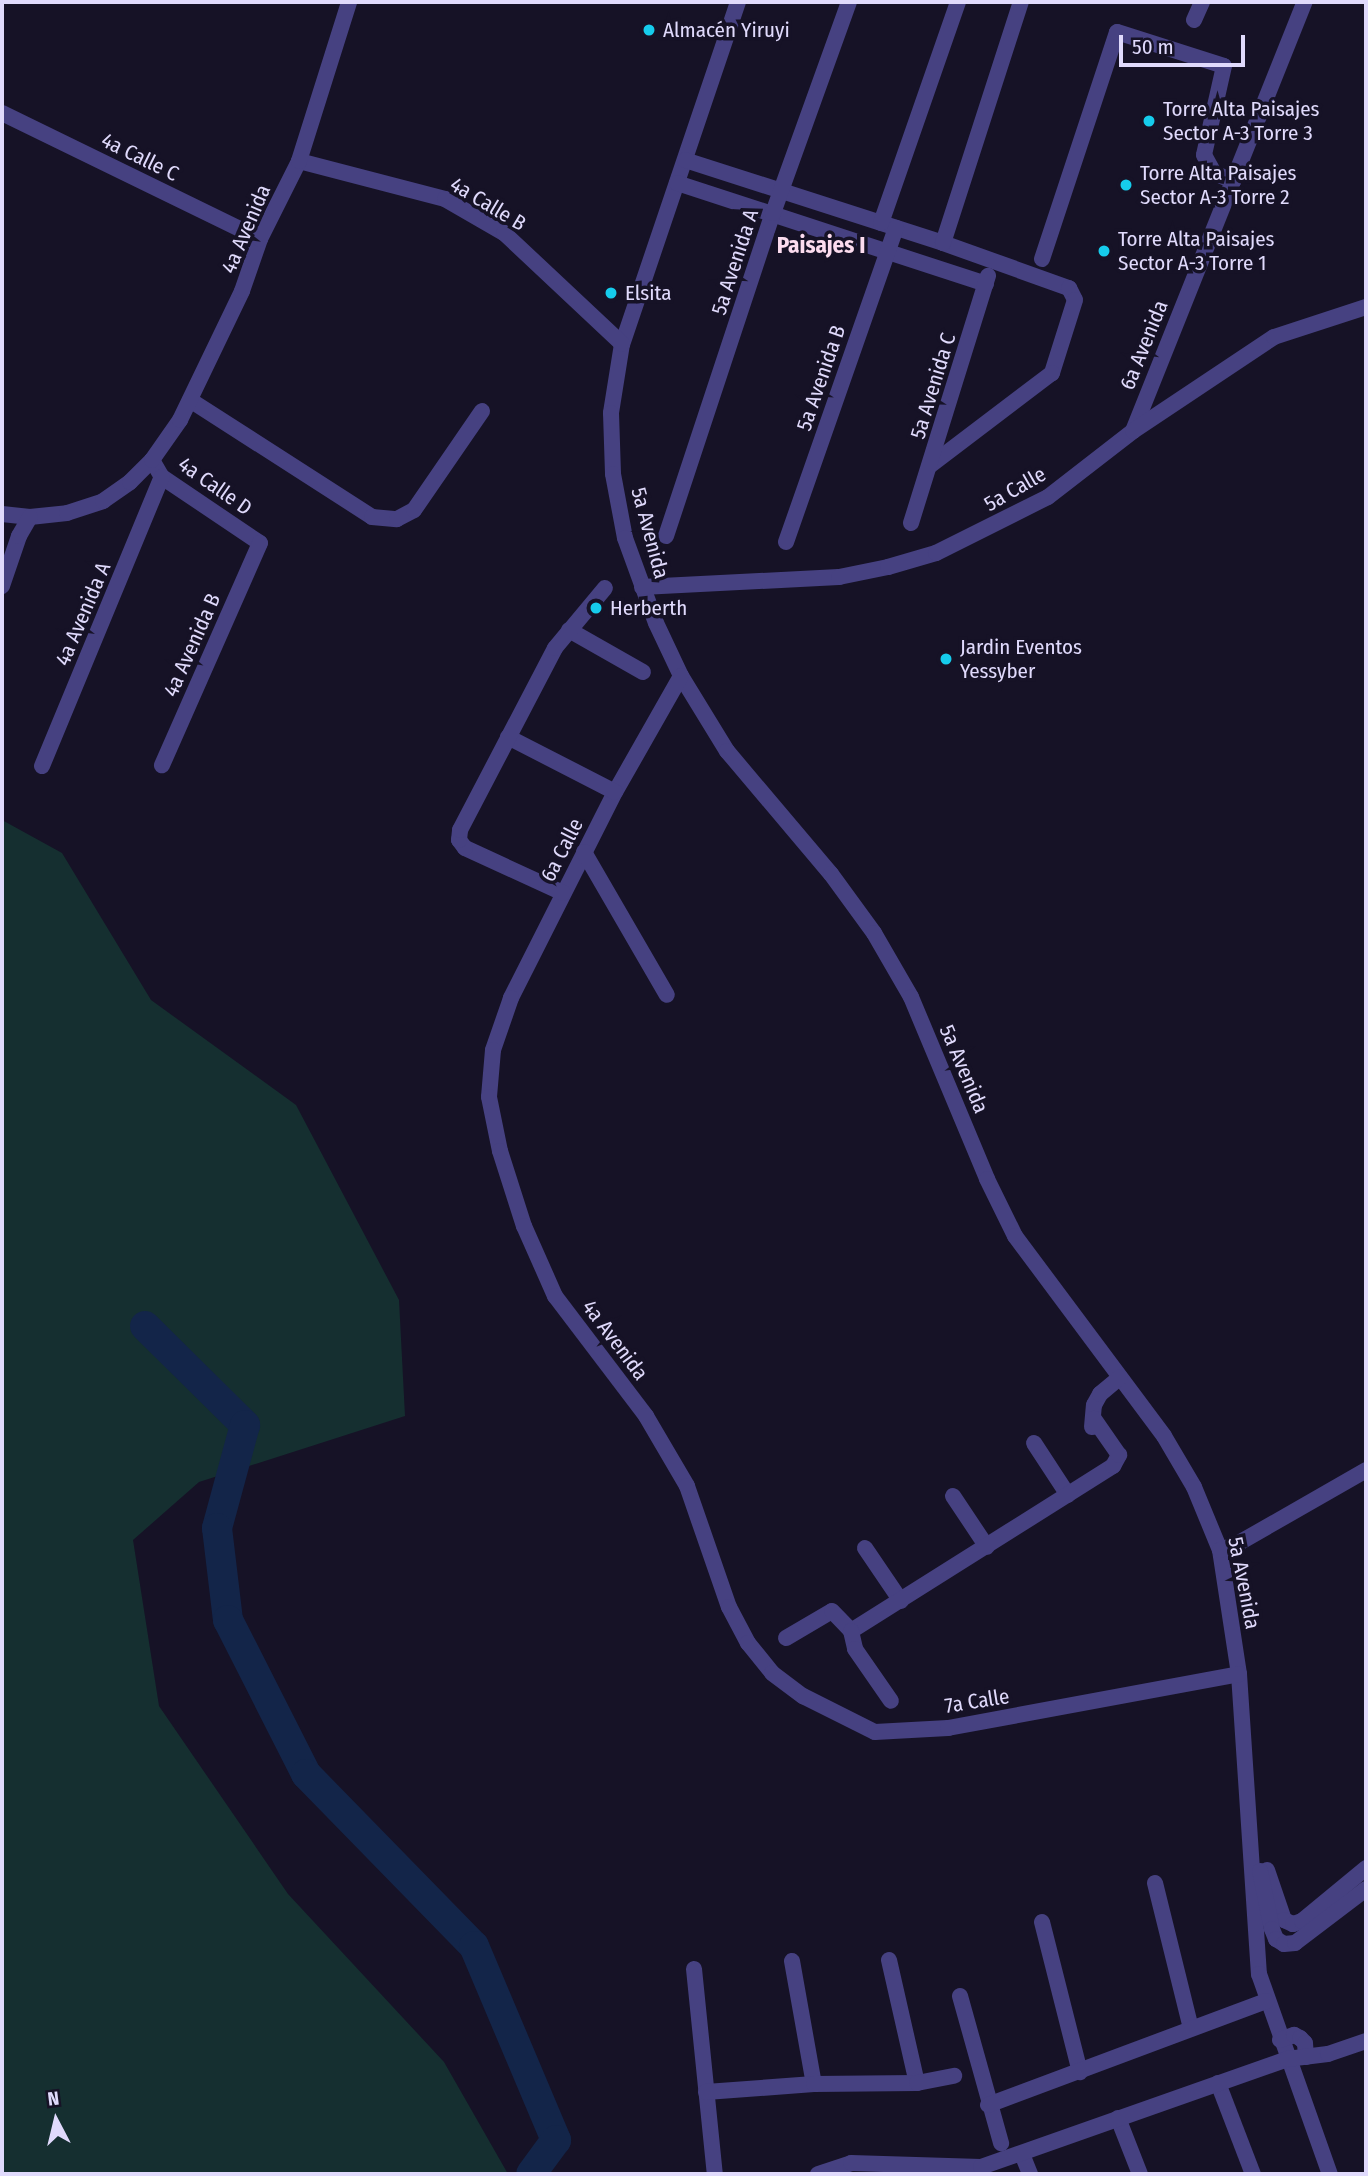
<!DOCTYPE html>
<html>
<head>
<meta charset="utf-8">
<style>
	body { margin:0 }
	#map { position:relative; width:1368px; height:2176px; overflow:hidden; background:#161226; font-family:"Fira Sans Condensed",sans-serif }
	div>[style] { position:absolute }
	.green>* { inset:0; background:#152f30 }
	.river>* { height:30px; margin:-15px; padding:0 15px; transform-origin:15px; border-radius:15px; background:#132549 }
	.minor>* { height:16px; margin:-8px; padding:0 8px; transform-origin:8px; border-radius:8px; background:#464181 }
	.dots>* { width:19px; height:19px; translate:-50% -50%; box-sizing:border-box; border:4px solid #161226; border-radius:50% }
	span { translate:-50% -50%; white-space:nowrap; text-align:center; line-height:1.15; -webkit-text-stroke:7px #161226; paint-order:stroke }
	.poi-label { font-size:21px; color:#e0dafc }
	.left { translate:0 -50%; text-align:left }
	.street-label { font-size:21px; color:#e0dafc }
	.neighbourhood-label { font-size:23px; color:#fcdcef; font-weight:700 }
	.frame { position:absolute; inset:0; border:4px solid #e0dafc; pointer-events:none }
	.north { position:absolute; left:21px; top:2085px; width:70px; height:70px; -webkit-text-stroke:5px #161226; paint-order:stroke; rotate:353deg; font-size:19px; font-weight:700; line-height:28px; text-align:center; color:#e0dafc }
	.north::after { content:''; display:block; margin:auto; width:24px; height:32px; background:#e0dafc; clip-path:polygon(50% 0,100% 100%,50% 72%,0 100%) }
	.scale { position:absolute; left:1119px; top:35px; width:126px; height:32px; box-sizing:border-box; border:4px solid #e0dafc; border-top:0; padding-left:9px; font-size:21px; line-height:24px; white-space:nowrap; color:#e0dafc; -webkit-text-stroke:5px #161226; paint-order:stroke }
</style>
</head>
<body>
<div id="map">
	<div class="green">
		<i style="clip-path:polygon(2px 820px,62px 853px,151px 1000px,296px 1105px,399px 1300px,405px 1416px,199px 1482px,133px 1540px,159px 1706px,288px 1894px,444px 2062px,508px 2174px,2px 2174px)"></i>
	</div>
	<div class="river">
		<i style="left:145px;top:1326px;width:141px;rotate:44.7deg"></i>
		<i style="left:245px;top:1425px;width:107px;rotate:105.2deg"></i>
		<i style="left:217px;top:1528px;width:93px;rotate:83.2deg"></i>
		<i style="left:228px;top:1620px;width:173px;rotate:63.1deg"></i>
		<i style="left:306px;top:1774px;width:240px;rotate:45.7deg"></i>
		<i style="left:474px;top:1946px;width:211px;rotate:67.1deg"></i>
		<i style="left:556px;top:2140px;width:42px;rotate:126.3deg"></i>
	</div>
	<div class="minor">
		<i style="left:738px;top:2px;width:361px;rotate:108.7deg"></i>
		<i style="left:622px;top:344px;width:70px;rotate:99.1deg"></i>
		<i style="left:611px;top:413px;width:61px;rotate:88.1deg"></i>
		<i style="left:613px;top:474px;width:65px;rotate:79.4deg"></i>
		<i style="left:625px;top:538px;width:90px;rotate:70deg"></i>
		<i style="left:656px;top:623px;width:59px;rotate:64.7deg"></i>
		<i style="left:681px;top:676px;width:88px;rotate:58.5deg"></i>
		<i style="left:727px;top:751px;width:161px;rotate:49.8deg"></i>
		<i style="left:831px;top:874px;width:73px;rotate:53.9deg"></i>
		<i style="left:874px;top:933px;width:74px;rotate:60deg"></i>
		<i style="left:911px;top:997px;width:197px;rotate:67.3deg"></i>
		<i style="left:987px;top:1179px;width:64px;rotate:63.8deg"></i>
		<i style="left:1015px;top:1236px;width:249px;rotate:53.3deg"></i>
		<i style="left:1164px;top:1436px;width:59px;rotate:59.5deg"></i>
		<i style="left:1194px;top:1487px;width:68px;rotate:67.6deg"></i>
		<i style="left:1220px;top:1550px;width:125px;rotate:81.3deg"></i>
		<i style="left:1239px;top:1674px;width:301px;rotate:86.2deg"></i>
		<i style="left:1259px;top:1974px;width:212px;rotate:70.5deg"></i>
		<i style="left:1194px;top:20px;width:20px;rotate:-66deg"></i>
		<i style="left:2px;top:113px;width:287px;rotate:26deg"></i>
		<i style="left:685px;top:160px;width:271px;rotate:17.8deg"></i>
		<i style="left:943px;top:243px;width:134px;rotate:19.7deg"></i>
		<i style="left:1069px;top:288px;width:13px;rotate:63deg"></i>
		<i style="left:1075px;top:300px;width:77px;rotate:107.5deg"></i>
		<i style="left:1052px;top:373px;width:152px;rotate:142.8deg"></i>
		<i style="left:299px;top:161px;width:151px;rotate:14.6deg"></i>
		<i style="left:445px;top:199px;width:68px;rotate:30deg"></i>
		<i style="left:504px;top:233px;width:162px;rotate:43.2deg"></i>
		<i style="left:677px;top:183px;width:325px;rotate:18.1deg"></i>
		<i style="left:881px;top:223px;width:234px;rotate:-70.8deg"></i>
		<i style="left:943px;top:243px;width:253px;rotate:-72.1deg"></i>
		<i style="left:1042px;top:259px;width:239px;rotate:-71.7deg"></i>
		<i style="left:1117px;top:32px;width:112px;rotate:17.6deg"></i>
		<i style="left:1224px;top:66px;width:91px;rotate:102.7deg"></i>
		<i style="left:1204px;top:155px;width:21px;rotate:61deg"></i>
		<i style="left:1214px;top:173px;width:21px;rotate:23deg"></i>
		<i style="left:190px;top:400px;width:216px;rotate:32.7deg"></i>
		<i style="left:372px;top:517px;width:25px;rotate:5deg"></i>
		<i style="left:397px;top:519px;width:19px;rotate:-28deg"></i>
		<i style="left:414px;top:510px;width:120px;rotate:-55.5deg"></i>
		<i style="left:1133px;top:431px;width:462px;rotate:-68.2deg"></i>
		<i style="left:152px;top:460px;width:20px;rotate:60deg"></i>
		<i style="left:162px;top:477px;width:118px;rotate:34deg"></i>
		<i style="left:260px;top:543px;width:243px;rotate:113.8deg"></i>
		<i style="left:2px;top:514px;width:28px;rotate:6deg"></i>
		<i style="left:30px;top:517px;width:37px;rotate:-6deg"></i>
		<i style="left:67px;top:513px;width:38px;rotate:-18deg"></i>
		<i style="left:103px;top:501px;width:33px;rotate:-35deg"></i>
		<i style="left:130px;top:482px;width:31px;rotate:-45deg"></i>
		<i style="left:152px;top:460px;width:49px;rotate:-55deg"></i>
		<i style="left:180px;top:420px;width:143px;rotate:-64.3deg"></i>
		<i style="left:242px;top:291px;width:55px;rotate:-70.9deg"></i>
		<i style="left:260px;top:239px;width:87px;rotate:-63.4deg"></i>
		<i style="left:299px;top:161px;width:167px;rotate:-72.5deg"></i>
		<i style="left:911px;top:523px;width:259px;rotate:-72.7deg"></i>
		<i style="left:666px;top:536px;width:340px;rotate:-71.7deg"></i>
		<i style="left:773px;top:213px;width:224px;rotate:-70.2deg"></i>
		<i style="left:786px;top:542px;width:333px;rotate:-70.7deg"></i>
		<i style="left:2px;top:586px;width:53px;rotate:-71.2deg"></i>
		<i style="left:19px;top:536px;width:22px;rotate:-60deg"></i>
		<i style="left:642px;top:587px;width:197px;rotate:-2.9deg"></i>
		<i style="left:839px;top:577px;width:50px;rotate:-11.5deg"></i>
		<i style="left:888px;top:567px;width:50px;rotate:-16.3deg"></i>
		<i style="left:936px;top:553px;width:125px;rotate:-26.6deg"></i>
		<i style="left:1048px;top:497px;width:108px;rotate:-37.8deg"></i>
		<i style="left:1133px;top:431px;width:169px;rotate:-33.7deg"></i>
		<i style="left:1274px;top:337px;width:97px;rotate:-18.1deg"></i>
		<i style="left:569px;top:630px;width:85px;rotate:29.6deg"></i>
		<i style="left:681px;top:676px;width:133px;rotate:119.6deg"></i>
		<i style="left:615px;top:792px;width:231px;rotate:116.8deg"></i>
		<i style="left:511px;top:998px;width:55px;rotate:109.1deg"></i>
		<i style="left:493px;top:1050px;width:47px;rotate:94.9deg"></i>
		<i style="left:489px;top:1097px;width:55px;rotate:78.5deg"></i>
		<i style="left:500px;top:1151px;width:79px;rotate:72.3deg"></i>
		<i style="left:524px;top:1226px;width:77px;rotate:66.1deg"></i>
		<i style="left:555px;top:1296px;width:151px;rotate:52.8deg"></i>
		<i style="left:646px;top:1416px;width:81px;rotate:59.6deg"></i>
		<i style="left:687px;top:1486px;width:128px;rotate:70.9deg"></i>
		<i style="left:729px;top:1607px;width:41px;rotate:62.2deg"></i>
		<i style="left:748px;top:1643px;width:38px;rotate:51deg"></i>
		<i style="left:772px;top:1673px;width:39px;rotate:37deg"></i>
		<i style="left:803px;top:1696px;width:80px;rotate:26.6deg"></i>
		<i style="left:875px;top:1732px;width:73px;rotate:-3.1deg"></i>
		<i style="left:948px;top:1728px;width:296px;rotate:-10.5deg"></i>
		<i style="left:508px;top:737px;width:120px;rotate:27.2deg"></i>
		<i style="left:42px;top:766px;width:313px;rotate:-67.5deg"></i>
		<i style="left:584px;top:852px;width:165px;rotate:59.9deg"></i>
		<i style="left:563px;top:893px;width:108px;rotate:-155.3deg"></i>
		<i style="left:465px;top:848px;width:10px;rotate:-127deg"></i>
		<i style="left:459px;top:840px;width:10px;rotate:-84deg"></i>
		<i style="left:460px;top:830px;width:205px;rotate:-62.4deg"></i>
		<i style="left:555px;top:648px;width:78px;rotate:-50.2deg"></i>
		<i style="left:1092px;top:1427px;width:22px;rotate:-85deg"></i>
		<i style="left:1094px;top:1405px;width:13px;rotate:-61deg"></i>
		<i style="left:1100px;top:1394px;width:26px;rotate:-40deg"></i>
		<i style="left:1034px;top:1443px;width:62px;rotate:56.8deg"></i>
		<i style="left:953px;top:1496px;width:61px;rotate:56.3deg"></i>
		<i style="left:865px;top:1548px;width:64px;rotate:55.8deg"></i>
		<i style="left:1220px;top:1550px;width:18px;rotate:-19deg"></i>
		<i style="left:1237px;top:1544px;width:149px;rotate:-29.8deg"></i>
		<i style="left:851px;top:1631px;width:310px;rotate:-32.2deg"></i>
		<i style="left:1113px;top:1466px;width:13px;rotate:-61deg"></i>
		<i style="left:1119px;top:1455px;width:44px;rotate:-124.8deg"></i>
		<i style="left:786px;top:1638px;width:53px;rotate:-30.4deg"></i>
		<i style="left:832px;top:1611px;width:28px;rotate:46deg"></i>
		<i style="left:851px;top:1631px;width:18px;rotate:77deg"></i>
		<i style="left:855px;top:1649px;width:63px;rotate:55.3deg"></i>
		<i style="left:1267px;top:1870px;width:53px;rotate:71.2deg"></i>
		<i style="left:1284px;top:1920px;width:10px;rotate:24deg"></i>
		<i style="left:1293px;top:1924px;width:9px;rotate:-18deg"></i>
		<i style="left:1302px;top:1921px;width:83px;rotate:-39.6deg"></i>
		<i style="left:1260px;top:1871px;width:59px;rotate:78.3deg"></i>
		<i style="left:1272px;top:1929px;width:11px;rotate:68deg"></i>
		<i style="left:1276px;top:1939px;width:9px;rotate:32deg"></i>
		<i style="left:1284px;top:1944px;width:11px;rotate:-5deg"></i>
		<i style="left:1295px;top:1943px;width:89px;rotate:-37.3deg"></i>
		<i style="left:1155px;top:1883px;width:150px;rotate:76.1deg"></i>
		<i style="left:1042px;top:1922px;width:155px;rotate:75.8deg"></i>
		<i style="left:889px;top:1960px;width:126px;rotate:77.2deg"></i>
		<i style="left:792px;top:1961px;width:125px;rotate:79.9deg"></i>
		<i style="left:694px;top:1969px;width:206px;rotate:84.2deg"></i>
		<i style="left:960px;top:1996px;width:153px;rotate:74.4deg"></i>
		<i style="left:1280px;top:2040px;width:15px;rotate:-20deg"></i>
		<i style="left:1294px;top:2035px;width:7px;rotate:27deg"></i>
		<i style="left:1300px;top:2038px;width:7px;rotate:45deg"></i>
		<i style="left:1305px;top:2043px;width:14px;rotate:86deg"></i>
		<i style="left:1218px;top:2083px;width:97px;rotate:69deg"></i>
		<i style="left:706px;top:2092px;width:108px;rotate:-4.2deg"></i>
		<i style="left:814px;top:2084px;width:103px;rotate:-0.6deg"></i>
		<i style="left:917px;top:2083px;width:38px;rotate:-11deg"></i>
		<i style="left:988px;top:2105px;width:297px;rotate:-20.5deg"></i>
		<i style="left:1118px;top:2118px;width:60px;rotate:68.6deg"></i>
		<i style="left:1022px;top:2154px;width:22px;rotate:68deg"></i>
		<i style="left:818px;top:2174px;width:35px;rotate:-18deg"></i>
		<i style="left:851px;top:2163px;width:130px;rotate:1.8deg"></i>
		<i style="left:981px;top:2167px;width:324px;rotate:-19.4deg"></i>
		<i style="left:1287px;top:2059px;width:41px;rotate:-7deg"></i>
		<i style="left:1328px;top:2054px;width:40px;rotate:-18.9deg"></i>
	</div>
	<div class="dots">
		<i style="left:649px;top:30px;background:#16ccec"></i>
		<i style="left:1149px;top:121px;background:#16ccec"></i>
		<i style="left:1126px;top:185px;background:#16ccec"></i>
		<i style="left:1104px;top:251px;background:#16ccec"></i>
		<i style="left:611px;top:293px;background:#16ccec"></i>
		<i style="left:596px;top:608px;background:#16ccec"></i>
		<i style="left:946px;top:659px;background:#16ccec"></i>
	</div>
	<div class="poi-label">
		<span class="left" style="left:663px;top:30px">Almacén Yiruyi</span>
		<span class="left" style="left:1163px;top:121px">Torre Alta Paisajes<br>Sector A-3 Torre 3</span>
		<span class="left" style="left:1140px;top:185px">Torre Alta Paisajes<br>Sector A-3 Torre 2</span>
		<span class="left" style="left:1118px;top:251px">Torre Alta Paisajes<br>Sector A-3 Torre 1</span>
		<span class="left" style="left:625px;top:293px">Elsita</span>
		<span class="left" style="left:610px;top:608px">Herberth</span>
		<span class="left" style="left:960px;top:659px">Jardin Eventos<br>Yessyber</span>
	</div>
	<div class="street-label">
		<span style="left:140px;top:157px;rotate:26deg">4a Calle C</span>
		<span style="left:488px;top:204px;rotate:31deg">4a Calle B</span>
		<span style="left:246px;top:229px;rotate:-67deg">4a Avenida</span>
		<span style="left:735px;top:262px;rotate:-72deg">5a Avenida A</span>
		<span style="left:1144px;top:345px;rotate:-68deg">6a Avenida</span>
		<span style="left:821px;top:378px;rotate:-71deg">5a Avenida B</span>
		<span style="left:933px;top:386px;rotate:-73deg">5a Avenida C</span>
		<span style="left:215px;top:486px;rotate:35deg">4a Calle D</span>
		<span style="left:1015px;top:489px;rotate:-30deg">5a Calle</span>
		<span style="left:650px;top:533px;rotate:75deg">5a Avenida</span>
		<span style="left:83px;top:614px;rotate:-67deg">4a Avenida A</span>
		<span style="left:192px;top:645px;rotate:-66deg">4a Avenida B</span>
		<span style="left:562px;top:850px;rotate:-63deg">6a Calle</span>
		<span style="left:964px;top:1069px;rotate:67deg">5a Avenida</span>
		<span style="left:615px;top:1340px;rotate:53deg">4a Avenida</span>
		<span style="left:1244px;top:1583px;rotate:79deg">5a Avenida</span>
		<span style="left:977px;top:1701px;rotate:-9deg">7a Calle</span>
	</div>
	<div class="neighbourhood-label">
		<span style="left:821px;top:245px">Paisajes I</span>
	</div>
	<div class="frame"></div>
	<div class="north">N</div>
	<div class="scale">50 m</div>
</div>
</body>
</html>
